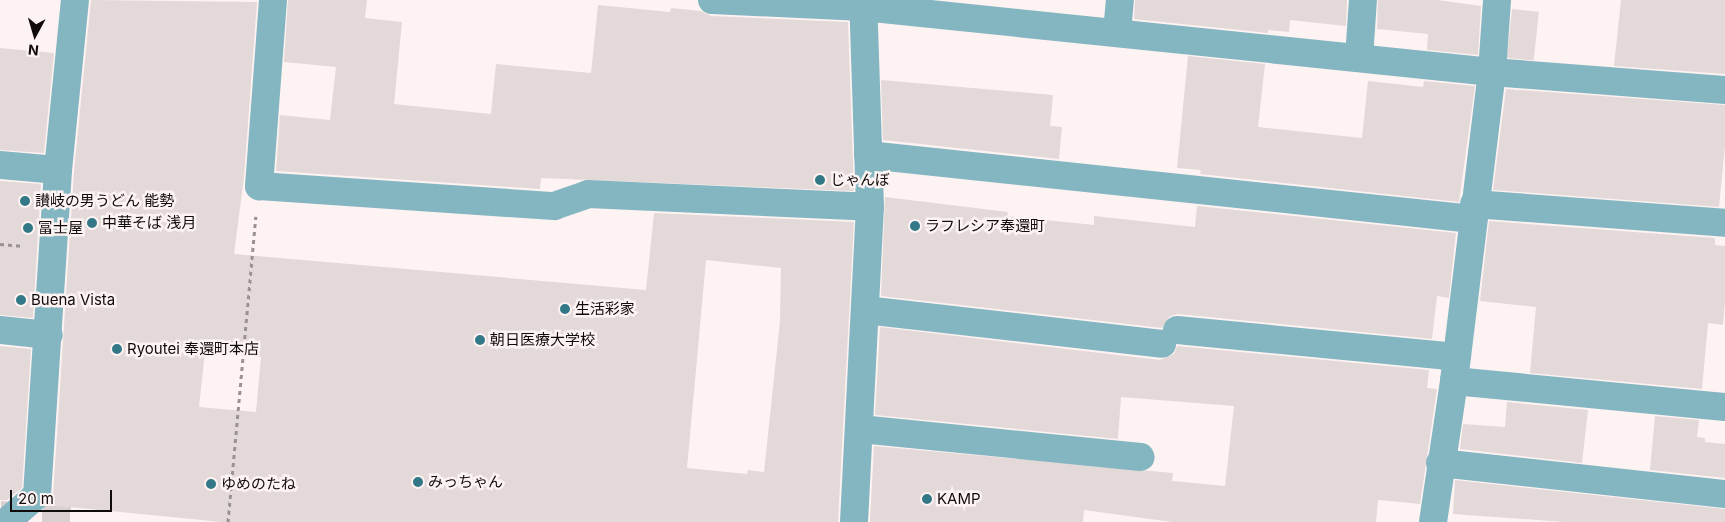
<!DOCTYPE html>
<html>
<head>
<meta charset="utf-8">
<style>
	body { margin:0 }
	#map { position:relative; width:1725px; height:522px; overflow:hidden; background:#fef3f3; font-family:Inter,"Noto Sans JP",sans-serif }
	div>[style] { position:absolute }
	.building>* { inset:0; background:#e3d9d8; transform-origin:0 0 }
	.minor-tunnel>* { height:28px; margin-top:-14px; transform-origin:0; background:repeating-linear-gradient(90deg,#dad0d0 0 28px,transparent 0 42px) }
	.path>* { height:3px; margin-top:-1.5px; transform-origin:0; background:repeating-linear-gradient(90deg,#9a9292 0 4px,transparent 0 8px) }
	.minor>* { height:28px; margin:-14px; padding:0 14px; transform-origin:14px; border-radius:14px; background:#84b6c1 }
	.dots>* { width:14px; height:14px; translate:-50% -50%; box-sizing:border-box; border:2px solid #fef3f3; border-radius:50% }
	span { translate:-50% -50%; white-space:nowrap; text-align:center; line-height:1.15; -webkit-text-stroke:5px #fef3f3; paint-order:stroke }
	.poi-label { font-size:15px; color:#100c0c }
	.left { translate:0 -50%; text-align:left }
	.north { position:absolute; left:10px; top:10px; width:50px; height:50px; -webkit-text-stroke:4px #fef3f3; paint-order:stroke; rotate:186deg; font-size:14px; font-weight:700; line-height:20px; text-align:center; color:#100c0c }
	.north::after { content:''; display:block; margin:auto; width:18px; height:22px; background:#100c0c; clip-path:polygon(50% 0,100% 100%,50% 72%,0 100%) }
	.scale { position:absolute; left:10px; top:490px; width:102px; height:22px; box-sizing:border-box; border:2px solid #100c0c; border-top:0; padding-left:6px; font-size:15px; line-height:18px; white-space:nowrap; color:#100c0c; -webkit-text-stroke:4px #fef3f3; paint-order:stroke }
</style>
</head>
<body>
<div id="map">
	<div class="building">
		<i style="clip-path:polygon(evenodd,91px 0,257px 2px,244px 177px,234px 254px,646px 290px,654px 213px,854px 222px,838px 522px,222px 522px,49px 505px,53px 496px,74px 171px,91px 0,706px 260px,781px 268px,780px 321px,764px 472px,748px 470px,747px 474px,687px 468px,706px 260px,91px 0,205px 352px,261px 357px,256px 412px,199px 407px,205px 352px)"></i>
		<i style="clip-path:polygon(288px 0,367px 0,365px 18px,402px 22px,394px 104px,491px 114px,496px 64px,591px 73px,598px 5px,670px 12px,671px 8px,701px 11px,711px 16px,848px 22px,854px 191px,541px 178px,540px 189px,276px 171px,280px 115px,330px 120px,336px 67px,284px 62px)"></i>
		<i style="clip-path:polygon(1135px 0,1347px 0,1346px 26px,1290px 20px,1289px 32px,1268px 30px,1268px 33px,1134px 19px)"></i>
		<i style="clip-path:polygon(1378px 0,1438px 0,1481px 6px,1478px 55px,1427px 50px,1428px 34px,1377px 29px)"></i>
		<i style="clip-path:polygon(1621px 0,1725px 0,1725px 74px,1614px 66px)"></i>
		<i style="left:1512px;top:9px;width:27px;height:49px;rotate:6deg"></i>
		<i style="clip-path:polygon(0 48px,54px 53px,44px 153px,0 150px)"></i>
		<i style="clip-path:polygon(1188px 56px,1265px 64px,1258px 127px,1362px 138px,1368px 81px,1423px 87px,1424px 81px,1475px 86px,1459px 202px,1200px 174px,1201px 170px,1177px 168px)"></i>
		<i style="clip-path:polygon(881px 80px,1053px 95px,1050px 126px,1062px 127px,1059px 159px,883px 140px)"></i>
		<i style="clip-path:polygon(1506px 89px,1725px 105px,1725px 146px,1719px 207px,1493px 190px)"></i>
		<i style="clip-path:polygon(0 181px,41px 184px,33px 318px,0 315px)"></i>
		<i style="clip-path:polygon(885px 197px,1008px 212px,1007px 216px,1094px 225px,1094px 216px,1195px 227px,1197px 206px,1456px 233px,1449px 298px,1437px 296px,1432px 339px,1178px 314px,1170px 316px,1162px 328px,881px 296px)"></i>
		<i style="clip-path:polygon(1489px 221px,1715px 238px,1715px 245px,1725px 246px,1725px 302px,1723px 325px,1708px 323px,1702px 389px,1530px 373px,1536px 307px,1480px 301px)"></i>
		<i style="clip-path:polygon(880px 327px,1160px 360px,1174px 354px,1177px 346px,1429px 370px,1427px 388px,1437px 389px,1420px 504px,1378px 500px,1376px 522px,1172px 522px,1084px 510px,1083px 522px,870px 522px,874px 446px,1173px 473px,1172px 481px,1225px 486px,1234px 406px,1121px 397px,1118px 439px,875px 415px)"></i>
		<i style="clip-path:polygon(0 346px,31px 349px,22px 488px,7px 500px,0 500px)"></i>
		<i style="clip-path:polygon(1507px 402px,1588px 410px,1582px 463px,1460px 449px,1463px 424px,1505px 427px)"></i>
		<i style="clip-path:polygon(1655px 416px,1699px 420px,1697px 437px,1705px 438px,1705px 442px,1725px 444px,1725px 478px,1650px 470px)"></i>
		<i style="clip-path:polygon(1455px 480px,1725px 509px,1725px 522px,1565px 522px,1453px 514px)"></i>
	</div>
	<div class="minor-tunnel">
		<i style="left:0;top:515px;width:82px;rotate:4.9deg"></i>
	</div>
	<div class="path">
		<i style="left:0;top:244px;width:21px;rotate:5deg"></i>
		<i style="left:228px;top:522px;width:307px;rotate:-84.8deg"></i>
	</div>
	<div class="minor">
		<i style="left:273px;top:0;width:187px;rotate:94.3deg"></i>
		<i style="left:259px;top:186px;width:296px;rotate:3.9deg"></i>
		<i style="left:554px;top:206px;width:36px;rotate:-19deg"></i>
		<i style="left:588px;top:194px;width:282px;rotate:2.6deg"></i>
		<i style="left:712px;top:0;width:151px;rotate:2.7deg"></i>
		<i style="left:863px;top:7px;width:632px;rotate:5.9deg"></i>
		<i style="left:1492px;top:72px;width:234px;rotate:4.4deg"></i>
		<i style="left:1117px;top:33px;width:33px;rotate:-85deg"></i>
		<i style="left:1359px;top:58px;width:58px;rotate:-86.1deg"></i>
		<i style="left:868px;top:155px;width:608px;rotate:6.04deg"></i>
		<i style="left:0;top:165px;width:58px;rotate:4.9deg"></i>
		<i style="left:1474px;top:204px;width:252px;rotate:4.3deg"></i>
		<i style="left:865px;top:310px;width:299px;rotate:6.5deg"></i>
		<i style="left:0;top:330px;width:49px;rotate:5.8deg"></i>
		<i style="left:1177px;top:330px;width:281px;rotate:5.5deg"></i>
		<i style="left:1454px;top:381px;width:272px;rotate:5.5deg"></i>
		<i style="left:860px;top:429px;width:282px;rotate:5.7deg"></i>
		<i style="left:1440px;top:463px;width:287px;rotate:6.2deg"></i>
		<i style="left:6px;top:522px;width:41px;rotate:-41.1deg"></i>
		<i style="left:37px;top:495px;width:326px;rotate:-86.3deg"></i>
		<i style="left:58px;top:170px;width:171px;rotate:-84.3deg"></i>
		<i style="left:854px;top:522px;width:315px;rotate:-87.1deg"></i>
		<i style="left:870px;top:207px;width:207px;rotate:-91.9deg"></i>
		<i style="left:1433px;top:522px;width:143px;rotate:-81.5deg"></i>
		<i style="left:1454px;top:381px;width:311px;rotate:-83deg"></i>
		<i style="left:1492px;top:72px;width:72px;rotate:-86deg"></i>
	</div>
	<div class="dots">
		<i style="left:820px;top:180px;background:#337886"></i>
		<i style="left:25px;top:201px;background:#337886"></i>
		<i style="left:92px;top:223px;background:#337886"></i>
		<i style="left:915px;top:226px;background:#337886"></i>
		<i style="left:28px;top:228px;background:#337886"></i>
		<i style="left:21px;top:300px;background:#337886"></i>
		<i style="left:565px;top:309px;background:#337886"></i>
		<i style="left:480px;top:340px;background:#337886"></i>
		<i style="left:117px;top:349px;background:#337886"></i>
		<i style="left:418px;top:482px;background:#337886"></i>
		<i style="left:211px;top:484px;background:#337886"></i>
		<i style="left:927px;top:499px;background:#337886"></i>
	</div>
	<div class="poi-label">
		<span class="left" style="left:830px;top:180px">じゃんぼ</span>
		<span class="left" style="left:35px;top:201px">讃岐の男うどん 能勢</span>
		<span class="left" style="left:102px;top:223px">中華そば 浅月</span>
		<span class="left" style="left:925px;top:226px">ラフレシア奉還町</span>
		<span class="left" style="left:38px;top:228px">冨士屋</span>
		<span class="left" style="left:31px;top:300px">Buena Vista</span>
		<span class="left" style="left:575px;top:309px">生活彩家</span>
		<span class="left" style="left:490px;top:340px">朝日医療大学校</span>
		<span class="left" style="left:127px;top:349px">Ryoutei 奉還町本店</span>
		<span class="left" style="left:428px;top:482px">みっちゃん</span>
		<span class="left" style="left:221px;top:484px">ゆめのたね</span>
		<span class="left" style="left:937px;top:499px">KAMP</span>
	</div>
	<div class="north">N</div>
	<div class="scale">20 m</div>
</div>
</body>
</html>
